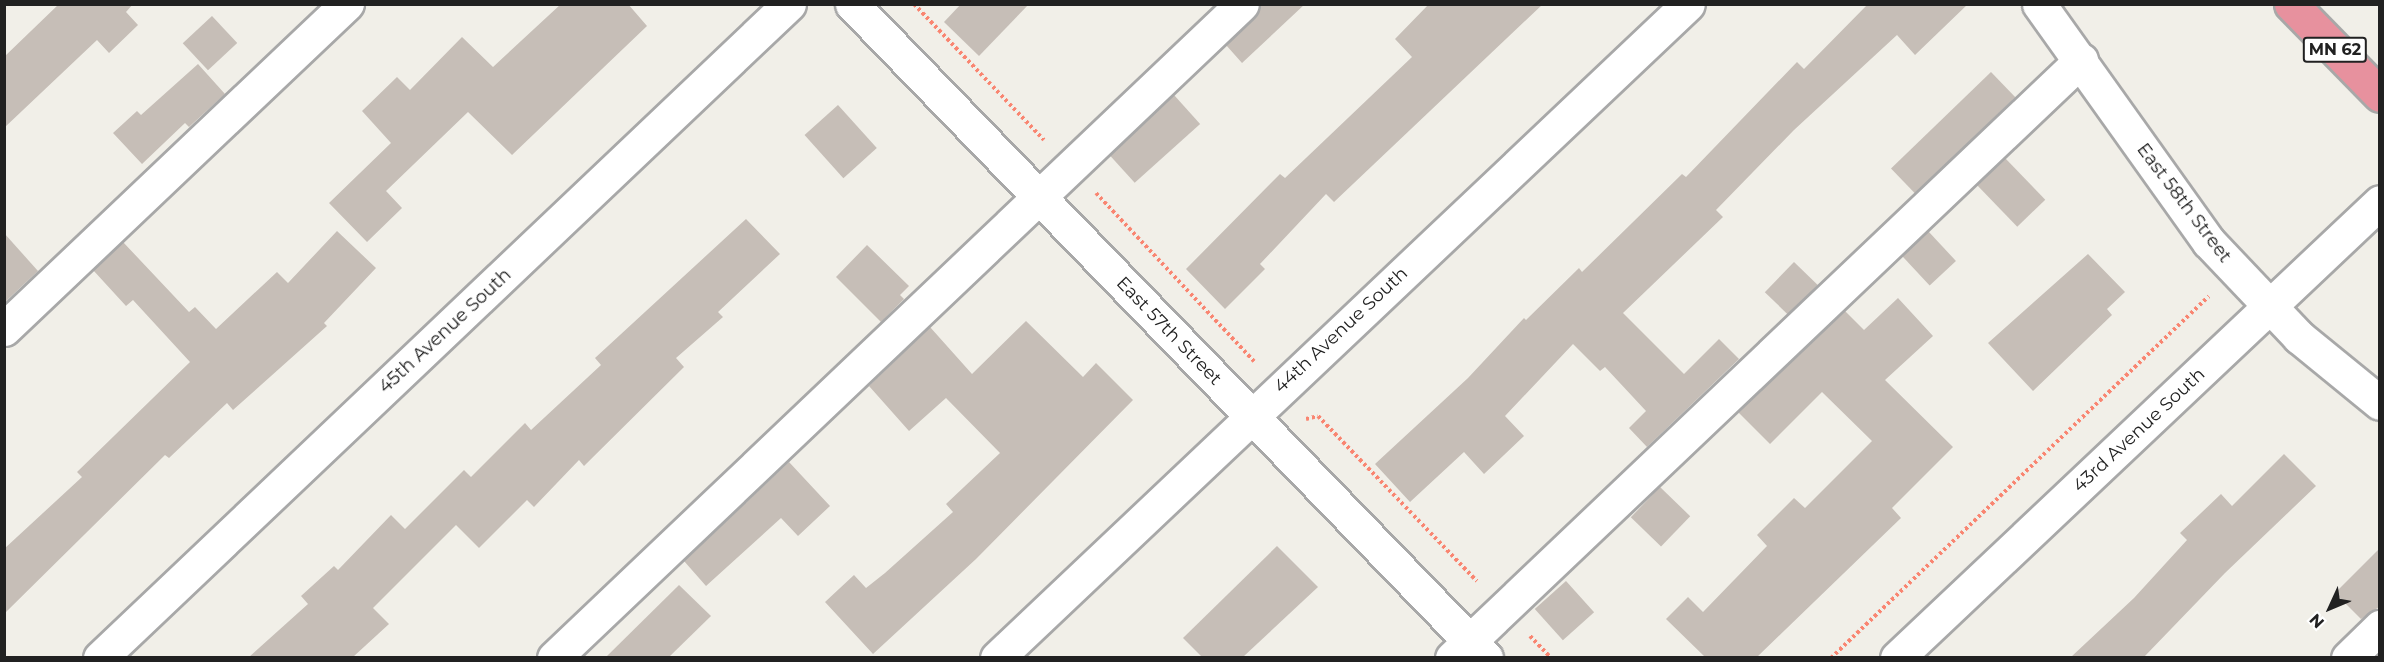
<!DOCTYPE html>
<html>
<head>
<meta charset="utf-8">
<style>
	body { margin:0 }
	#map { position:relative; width:2384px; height:662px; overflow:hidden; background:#f1efe8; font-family:Montserrat,sans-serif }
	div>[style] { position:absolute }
	.building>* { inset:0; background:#c6beb7; transform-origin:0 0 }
	.path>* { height:4px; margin-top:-2px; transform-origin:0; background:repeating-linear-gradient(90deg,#f98571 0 3px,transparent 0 6px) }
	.roads { filter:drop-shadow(2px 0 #a8a8a8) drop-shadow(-2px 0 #a8a8a8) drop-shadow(0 2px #a8a8a8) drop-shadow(0 -2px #a8a8a8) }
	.minor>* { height:33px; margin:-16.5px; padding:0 16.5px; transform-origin:16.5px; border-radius:16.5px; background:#fff }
	.highway>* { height:33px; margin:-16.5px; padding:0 16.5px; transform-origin:16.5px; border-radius:16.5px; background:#e7919e }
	span { translate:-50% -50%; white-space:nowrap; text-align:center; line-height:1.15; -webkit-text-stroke:4.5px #fff; paint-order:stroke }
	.shield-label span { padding:2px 4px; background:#fff; border:2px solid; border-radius:4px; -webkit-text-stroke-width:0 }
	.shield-label { font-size:16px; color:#212121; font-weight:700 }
	.street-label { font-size:18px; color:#212121 }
	.frame { position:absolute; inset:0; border:6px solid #212121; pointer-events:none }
	.north { position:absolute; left:2300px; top:578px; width:60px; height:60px; -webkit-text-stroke:4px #fff; paint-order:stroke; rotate:226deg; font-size:16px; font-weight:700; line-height:24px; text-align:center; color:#212121 }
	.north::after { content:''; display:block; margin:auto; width:21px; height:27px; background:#212121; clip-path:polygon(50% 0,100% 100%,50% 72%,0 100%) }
</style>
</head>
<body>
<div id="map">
	<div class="building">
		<i style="clip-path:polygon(59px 4px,133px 4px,126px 12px,138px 25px,109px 53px,97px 40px,4px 128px,4px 57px)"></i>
		<i style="clip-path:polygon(561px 4px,628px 4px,647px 26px,512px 155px,468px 112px,386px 191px,402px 208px,367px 242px,329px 203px,391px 143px,362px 111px,397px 77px,410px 90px,462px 37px,493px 67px)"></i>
		<i style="clip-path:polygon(961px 4px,1029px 4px,979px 56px,944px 22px)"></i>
		<i style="clip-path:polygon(1305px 4px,1242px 63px,1226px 45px,1255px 18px,1261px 4px)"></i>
		<i style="clip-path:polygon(1429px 4px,1543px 4px,1334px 202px,1326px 194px,1260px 264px,1265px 269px,1225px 309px,1186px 269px,1280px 174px,1285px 178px,1412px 57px,1395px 39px)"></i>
		<i style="clip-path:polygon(1868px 4px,1968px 4px,1915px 55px,1897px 35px,1794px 130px,1716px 210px,1723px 217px,1623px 313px,1684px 374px,1719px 339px,1739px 359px,1647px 447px,1629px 428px,1646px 411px,1605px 367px,1600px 371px,1573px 344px,1505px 416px,1524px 436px,1484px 474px,1464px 452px,1410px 502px,1375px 464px,1468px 378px,1524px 318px,1526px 320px,1579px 268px,1582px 272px,1682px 174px,1686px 177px,1797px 62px,1804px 69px)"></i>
		<i style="left:212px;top:16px;width:37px;height:40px;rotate:47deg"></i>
		<i style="clip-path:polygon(198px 64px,225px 94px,189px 127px,185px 123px,142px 164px,113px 133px,137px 111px,141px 115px)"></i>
		<i style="left:1991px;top:72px;width:35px;height:139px;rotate:46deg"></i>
		<i style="left:1174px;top:95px;width:39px;height:88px;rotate:48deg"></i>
		<i style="left:838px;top:105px;width:58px;height:45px;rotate:48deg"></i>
		<i style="left:2005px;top:158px;width:58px;height:39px;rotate:46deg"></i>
		<i style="clip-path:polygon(746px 219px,780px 254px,718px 312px,723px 317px,676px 358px,684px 367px,584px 466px,579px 460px,534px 507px,527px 500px,479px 548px,456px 525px,373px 608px,389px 624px,353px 657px,249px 657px,308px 604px,301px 596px,334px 566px,338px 570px,391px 515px,405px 529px,464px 470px,471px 477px,525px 423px,531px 430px,601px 365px,595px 358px)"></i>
		<i style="clip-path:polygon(337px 231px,376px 268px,324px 323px,327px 326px,233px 410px,227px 403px,169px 458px,165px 455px,4px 614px,4px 549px,82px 477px,77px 472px,190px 362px,133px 300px,126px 306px,93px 270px,123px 242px,189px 312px,195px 307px,216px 329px,277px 272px,288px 283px)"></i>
		<i style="left:1928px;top:231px;width:41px;height:36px;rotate:47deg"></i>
		<i style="clip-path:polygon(4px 233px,38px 271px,4px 303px)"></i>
		<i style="clip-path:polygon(867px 245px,909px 286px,900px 295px,904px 299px,881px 322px,836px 277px)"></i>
		<i style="clip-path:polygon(2088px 254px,2125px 292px,2107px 309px,2112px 315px,2033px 391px,1988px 343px)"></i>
		<i style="left:1794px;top:262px;width:33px;height:42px;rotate:44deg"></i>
		<i style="clip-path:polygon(1898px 298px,1933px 336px,1885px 380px,1953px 447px,1892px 508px,1901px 518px,1757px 657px,1705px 657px,1666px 619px,1688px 597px,1703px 612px,1767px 546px,1757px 535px,1794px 498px,1805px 508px,1872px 441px,1822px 392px,1770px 444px,1738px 412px,1845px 311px,1864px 330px)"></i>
		<i style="clip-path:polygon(1026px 321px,1083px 377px,1096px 363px,1133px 400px,976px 559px,873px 654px,825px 602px,854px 575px,866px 588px,885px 573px,953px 512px,946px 504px,1000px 453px,946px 398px,909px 431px,869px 386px,930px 327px,972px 374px)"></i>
		<i style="clip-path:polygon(2284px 454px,2316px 486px,2225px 573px,2144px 657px,2071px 657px,2134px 598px,2187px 540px,2180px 533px,2221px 494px,2232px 506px)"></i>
		<i style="clip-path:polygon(789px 462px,830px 506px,798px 536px,781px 518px,706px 586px,684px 561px)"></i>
		<i style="left:1660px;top:487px;width:42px;height:42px;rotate:44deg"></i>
		<i style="clip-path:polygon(1277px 546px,1318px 587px,1243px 657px,1202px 657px,1183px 638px)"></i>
		<i style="clip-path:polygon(2379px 549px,2379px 607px,2361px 619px,2335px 593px)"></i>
		<i style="left:1566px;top:581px;width:42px;height:42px;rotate:48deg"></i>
		<i style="clip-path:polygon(679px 585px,711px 616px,669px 657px,606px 657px)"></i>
	</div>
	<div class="path">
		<i style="left:914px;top:4px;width:188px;rotate:46.3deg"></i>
		<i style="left:1096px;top:193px;width:231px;rotate:46.8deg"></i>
		<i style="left:1306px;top:419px;width:12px;rotate:-14deg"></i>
		<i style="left:1318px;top:416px;width:229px;rotate:46.1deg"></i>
		<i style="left:1530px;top:636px;width:30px;rotate:46deg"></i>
		<i style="left:1831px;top:658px;width:523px;rotate:-43.76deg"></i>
	</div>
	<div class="roads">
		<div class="minor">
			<i style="left:852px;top:4px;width:911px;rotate:45.89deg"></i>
			<i style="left:2039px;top:4px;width:292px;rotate:54.5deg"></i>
			<i style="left:2209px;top:242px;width:131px;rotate:46.5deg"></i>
			<i style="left:2299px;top:337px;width:104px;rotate:39.2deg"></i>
			<i style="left:4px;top:329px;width:473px;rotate:-43.5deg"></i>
			<i style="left:100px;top:658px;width:950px;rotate:-43.51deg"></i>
			<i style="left:554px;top:658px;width:949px;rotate:-43.55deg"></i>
			<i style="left:997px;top:658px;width:951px;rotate:-43.42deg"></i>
			<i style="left:1452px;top:658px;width:868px;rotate:-43.55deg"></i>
			<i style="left:1897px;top:658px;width:664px;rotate:-43.35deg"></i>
			<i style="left:2348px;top:658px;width:45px;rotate:-44.1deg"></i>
		</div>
		<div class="highway">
			<i style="left:2291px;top:4px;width:127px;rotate:45.6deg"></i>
		</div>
	</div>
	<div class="shield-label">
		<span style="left:2335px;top:50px">MN 62</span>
	</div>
	<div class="street-label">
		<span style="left:2184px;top:203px;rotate:53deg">East 58th Street</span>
		<span style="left:1341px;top:330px;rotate:-43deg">44th Avenue South</span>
		<span style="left:445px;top:331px;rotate:-43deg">45th Avenue South</span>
		<span style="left:1169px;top:331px;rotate:46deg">East 57th Street</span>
		<span style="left:2139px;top:430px;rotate:-43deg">43rd Avenue South</span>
	</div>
	<div class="frame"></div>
	<div class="north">N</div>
</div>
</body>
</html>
